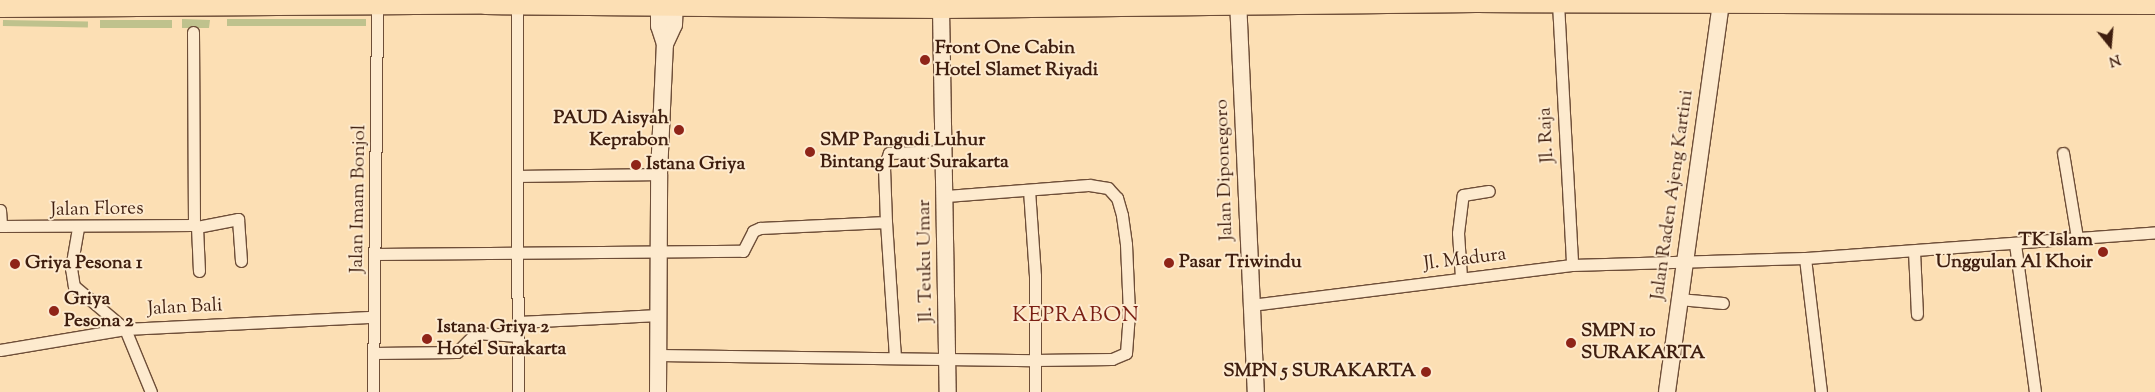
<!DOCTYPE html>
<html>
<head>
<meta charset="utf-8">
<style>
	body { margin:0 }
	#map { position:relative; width:2155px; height:392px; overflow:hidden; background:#fcdfb4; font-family:"Sorts Mill Goudy",serif }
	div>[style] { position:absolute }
	.green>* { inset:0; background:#bfc28d; transform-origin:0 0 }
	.roads { filter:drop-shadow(1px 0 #6e4e38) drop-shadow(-1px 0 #6e4e38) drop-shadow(0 1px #6e4e38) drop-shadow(0 -1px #6e4e38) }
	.minor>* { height:11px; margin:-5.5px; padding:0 5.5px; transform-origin:5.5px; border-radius:5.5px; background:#fdeace }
	.secondary>* { height:16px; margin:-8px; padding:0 8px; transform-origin:8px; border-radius:8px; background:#fdeace }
	.primary>* { height:18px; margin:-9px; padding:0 9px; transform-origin:9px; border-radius:9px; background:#fcdfb4 }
	.dots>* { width:14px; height:14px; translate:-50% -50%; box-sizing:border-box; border:2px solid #fdeace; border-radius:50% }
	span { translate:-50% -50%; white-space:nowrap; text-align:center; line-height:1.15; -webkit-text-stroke:4px #fdeace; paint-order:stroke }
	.poi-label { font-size:19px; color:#3f1e0f; font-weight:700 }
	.left { translate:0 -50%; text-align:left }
	.right { translate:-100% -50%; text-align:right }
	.street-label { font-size:19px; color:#3f1e0f }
	.quarter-label { font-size:21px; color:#7a1f14; letter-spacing:1px }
	.north { position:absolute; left:2085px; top:20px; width:50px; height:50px; -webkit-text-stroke:4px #fdeace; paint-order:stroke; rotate:163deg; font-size:14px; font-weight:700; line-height:20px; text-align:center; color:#3f1e0f }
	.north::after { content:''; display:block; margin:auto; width:18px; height:22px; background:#3f1e0f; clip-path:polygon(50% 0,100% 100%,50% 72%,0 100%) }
</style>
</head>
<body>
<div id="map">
	<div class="green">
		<i style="clip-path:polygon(182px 19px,210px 20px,209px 28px,182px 28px)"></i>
		<i style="left:366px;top:19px;width:7px;height:139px;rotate:90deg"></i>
		<i style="left:3px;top:20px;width:85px;height:6px;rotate:1deg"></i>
		<i style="left:172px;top:20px;width:8px;height:72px;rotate:90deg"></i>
	</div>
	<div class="roads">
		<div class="minor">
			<i style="left:1558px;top:3px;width:262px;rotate:86.9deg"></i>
			<i style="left:517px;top:6px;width:386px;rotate:89.9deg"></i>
			<i style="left:193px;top:32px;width:193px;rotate:89.7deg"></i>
			<i style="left:194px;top:225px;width:4px;rotate:34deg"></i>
			<i style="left:197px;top:227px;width:44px;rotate:87.4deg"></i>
			<i style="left:2063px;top:153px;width:86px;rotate:80.6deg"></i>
			<i style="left:520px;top:176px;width:139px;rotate:-0.8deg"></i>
			<i style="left:1029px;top:190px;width:86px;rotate:86deg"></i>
			<i style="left:1035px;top:276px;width:116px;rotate:90deg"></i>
			<i style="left:0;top:210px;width:16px;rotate:86deg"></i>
			<i style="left:886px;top:222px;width:54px;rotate:-92.1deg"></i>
			<i style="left:884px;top:168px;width:16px;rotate:-72deg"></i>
			<i style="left:889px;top:153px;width:55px;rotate:-2.1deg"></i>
			<i style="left:0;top:226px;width:194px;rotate:-0.3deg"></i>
			<i style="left:197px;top:227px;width:42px;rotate:-11deg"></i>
			<i style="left:238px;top:219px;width:42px;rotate:85.9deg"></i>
			<i style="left:78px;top:228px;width:41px;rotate:99.9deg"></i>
			<i style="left:71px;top:268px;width:18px;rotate:81deg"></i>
			<i style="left:74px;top:286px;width:67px;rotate:40.1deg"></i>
			<i style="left:125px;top:329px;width:68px;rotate:67.6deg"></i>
			<i style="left:2015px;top:244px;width:149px;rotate:82.3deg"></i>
			<i style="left:1914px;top:251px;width:63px;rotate:87.3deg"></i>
			<i style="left:375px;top:254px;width:368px;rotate:-0.5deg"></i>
			<i style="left:743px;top:251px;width:22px;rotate:-63deg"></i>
			<i style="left:753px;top:231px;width:8px;rotate:-23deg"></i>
			<i style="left:760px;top:228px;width:126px;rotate:-2.7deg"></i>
			<i style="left:886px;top:222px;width:135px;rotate:86.2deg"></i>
			<i style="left:1805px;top:258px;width:135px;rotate:83.2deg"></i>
			<i style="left:1461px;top:277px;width:44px;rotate:-93.9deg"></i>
			<i style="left:1458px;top:233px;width:38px;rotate:-83deg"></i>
			<i style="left:1463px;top:195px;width:26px;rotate:-9deg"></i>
			<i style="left:1679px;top:299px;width:44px;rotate:5.2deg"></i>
			<i style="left:1251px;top:305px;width:323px;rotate:-7.1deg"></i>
			<i style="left:1572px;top:265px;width:233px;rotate:-1.7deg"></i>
			<i style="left:1805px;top:258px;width:351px;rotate:-4.2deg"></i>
			<i style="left:518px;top:322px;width:141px;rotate:-2.8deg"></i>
			<i style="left:0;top:350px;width:127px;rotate:-9.5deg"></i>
			<i style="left:125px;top:329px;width:249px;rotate:-2.8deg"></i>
			<i style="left:374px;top:353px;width:83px;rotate:-0.7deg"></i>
			<i style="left:457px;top:352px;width:27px;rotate:-45deg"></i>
			<i style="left:476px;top:333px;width:42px;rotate:4.1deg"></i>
			<i style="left:658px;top:355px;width:376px;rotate:0.8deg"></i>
			<i style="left:1034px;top:360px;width:78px;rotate:-0.7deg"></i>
			<i style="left:1112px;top:359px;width:15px;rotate:-23deg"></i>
			<i style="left:1126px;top:353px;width:40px;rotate:-85.7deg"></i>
			<i style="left:1129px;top:313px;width:69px;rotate:-92.5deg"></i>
			<i style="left:1126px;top:244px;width:29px;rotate:-98deg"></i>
			<i style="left:1122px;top:215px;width:18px;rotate:-106deg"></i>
			<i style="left:1117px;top:198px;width:13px;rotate:-132deg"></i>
			<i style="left:1108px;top:188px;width:19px;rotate:-171deg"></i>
			<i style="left:1089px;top:185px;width:144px;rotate:175.6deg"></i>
			<i style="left:373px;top:392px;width:386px;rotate:-89.4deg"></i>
		</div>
		<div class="secondary">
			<i style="left:1238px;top:0;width:392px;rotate:87.4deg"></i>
			<i style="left:941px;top:9px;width:383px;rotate:89deg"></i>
			<i style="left:665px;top:44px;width:21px;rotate:-65deg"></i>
			<i style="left:674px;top:25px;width:25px;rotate:-88deg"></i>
			<i style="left:658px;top:392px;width:218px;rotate:-89.7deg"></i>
			<i style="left:659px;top:174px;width:130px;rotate:-87.4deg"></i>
			<i style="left:665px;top:44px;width:19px;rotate:-108deg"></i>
			<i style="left:659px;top:26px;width:26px;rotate:-90deg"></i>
			<i style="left:1667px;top:392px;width:391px;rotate:-82.1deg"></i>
		</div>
		<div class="primary">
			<i style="left:0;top:8px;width:485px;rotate:-0.4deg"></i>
			<i style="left:485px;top:5px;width:456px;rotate:0.5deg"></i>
			<i style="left:941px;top:9px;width:535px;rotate:-0.64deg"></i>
			<i style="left:1476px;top:3px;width:679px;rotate:0.17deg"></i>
		</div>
	</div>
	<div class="dots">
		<i style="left:925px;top:60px;background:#8f2418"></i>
		<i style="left:679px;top:130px;background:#8f2418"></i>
		<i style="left:810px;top:152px;background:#8f2418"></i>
		<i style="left:636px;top:165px;background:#8f2418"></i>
		<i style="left:2103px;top:252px;background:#8f2418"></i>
		<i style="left:1169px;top:263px;background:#8f2418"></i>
		<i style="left:15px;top:264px;background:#8f2418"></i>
		<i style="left:54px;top:311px;background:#8f2418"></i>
		<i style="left:427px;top:339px;background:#8f2418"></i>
		<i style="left:1571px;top:343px;background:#8f2418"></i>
		<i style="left:1426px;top:372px;background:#8f2418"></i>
	</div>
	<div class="poi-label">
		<span class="left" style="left:935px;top:60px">Front One Cabin<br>Hotel Slamet Riyadi</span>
		<span class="right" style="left:669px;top:130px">PAUD Aisyah<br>Keprabon</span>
		<span class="left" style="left:820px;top:152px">SMP Pangudi Luhur<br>Bintang Laut Surakarta</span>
		<span class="left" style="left:646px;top:165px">Istana Griya</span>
		<span class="right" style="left:2093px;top:252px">TK Islam<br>Unggulan Al Khoir</span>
		<span class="left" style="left:1179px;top:263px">Pasar Triwindu</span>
		<span class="left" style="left:25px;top:264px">Griya Pesona 1</span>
		<span class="left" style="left:64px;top:311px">Griya<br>Pesona 2</span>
		<span class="left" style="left:437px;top:339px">Istana Griya 2<br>Hotel Surakarta</span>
		<span class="left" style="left:1581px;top:343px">SMPN 10<br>SURAKARTA</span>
		<span class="right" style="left:1416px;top:372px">SMPN 5 SURAKARTA</span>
	</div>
	<div class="street-label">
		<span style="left:1547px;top:135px;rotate:-93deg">Jl. Raja</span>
		<span style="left:1225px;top:170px;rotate:-92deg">Jalan Diponegoro</span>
		<span style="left:1673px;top:195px;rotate:-82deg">Jalan Raden Ajeng Kartini</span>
		<span style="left:359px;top:199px;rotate:-89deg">Jalan Imam Bonjol</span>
		<span style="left:97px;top:210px;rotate:-1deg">Jalan Flores</span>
		<span style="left:1465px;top:260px;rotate:-7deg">Jl. Madura</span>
		<span style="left:926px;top:261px;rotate:-91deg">Jl. Teuku Umar</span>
		<span style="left:185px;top:308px;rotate:-3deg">Jalan Bali</span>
	</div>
	<div class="quarter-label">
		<span style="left:1076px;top:316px">KEPRABON</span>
	</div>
	<div class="north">N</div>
</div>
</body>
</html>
